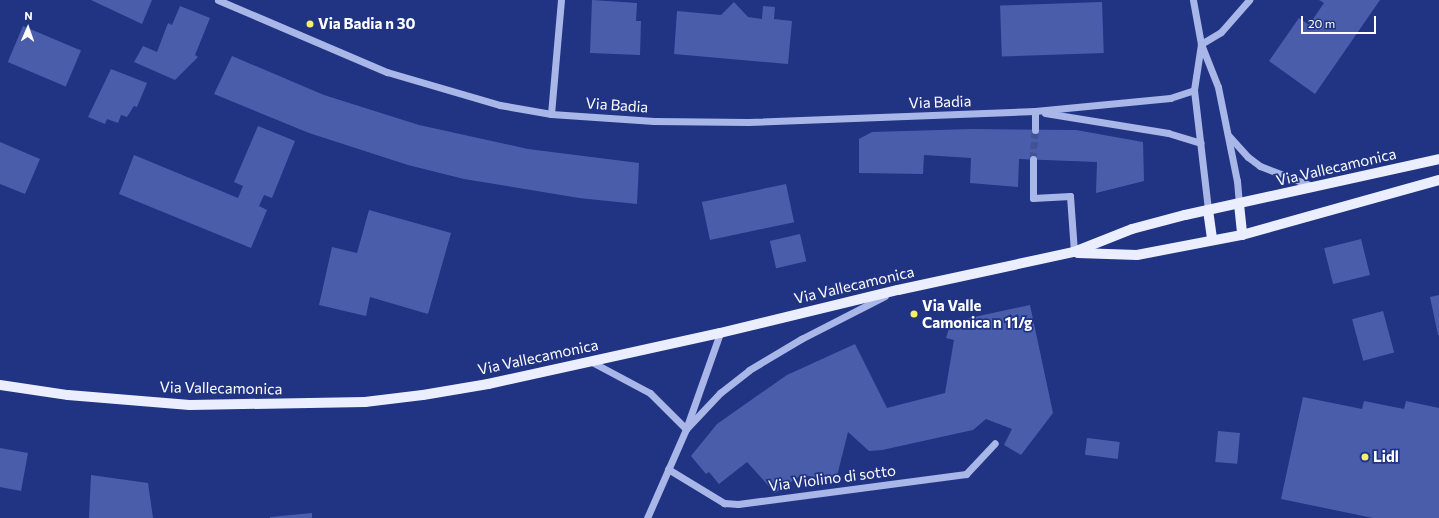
<!DOCTYPE html>
<html>
<head>
<meta charset="utf-8">
<style>
	body { margin:0 }
	#map { position:relative; width:1439px; height:518px; overflow:hidden; background:#213483; font-family:Commissioner,sans-serif }
	div>[style] { position:absolute }
	.building>* { inset:0; background:#4a5dab; transform-origin:0 0 }
	.minor-tunnel>* { height:7px; margin-top:-3.5px; transform-origin:0; background:repeating-linear-gradient(90deg,#425296 0 7px,transparent 0 10.5px) }
	.minor>* { height:7px; margin:-3.5px; padding:0 3.5px; transform-origin:3.5px; border-radius:3.5px; background:#a9b6e8 }
	.major>* { height:10px; margin:-5px; padding:0 5px; transform-origin:5px; border-radius:5px; background:#ebeefe }
	.dots>* { width:11px; height:11px; translate:-50% -50%; box-sizing:border-box; border:2px solid #213483; border-radius:50% }
	span { translate:-50% -50%; white-space:nowrap; text-align:center; line-height:1.15; -webkit-text-stroke:3.5px #213483; paint-order:stroke }
	.poi-label { font-size:15px; color:#fff; font-weight:700 }
	.left { translate:0 -50%; text-align:left }
	.street-label { font-size:15px; color:#fff }
	.north { position:absolute; left:8px; top:8px; width:40px; height:40px; -webkit-text-stroke:3px #213483; paint-order:stroke; rotate:2deg; font-size:11px; font-weight:700; line-height:16px; text-align:center; color:#fff }
	.north::after { content:''; display:block; margin:auto; width:14px; height:18px; background:#fff; clip-path:polygon(50% 0,100% 100%,50% 72%,0 100%) }
	.scale { position:absolute; left:1301px; top:16px; width:75px; height:18px; box-sizing:border-box; border:2px solid #fff; border-top:0; padding-left:5px; font-size:12px; line-height:14px; white-space:nowrap; color:#fff; -webkit-text-stroke:3px #213483; paint-order:stroke }
</style>
</head>
<body>
<div id="map">
	<div class="building">
		<i style="clip-path:polygon(91px 0,152px 0,142px 24px)"></i>
		<i style="clip-path:polygon(592px 0,637px 3px,636px 21px,641px 21px,640px 55px,590px 53px)"></i>
		<i style="clip-path:polygon(1319px 0,1380px 0,1315px 94px,1269px 61px,1299px 18px,1309px 25px,1324px 3px)"></i>
		<i style="clip-path:polygon(734px 2px,748px 17px,762px 19px,763px 6px,775px 7px,774px 19px,792px 21px,788px 64px,674px 54px,677px 11px,721px 15px)"></i>
		<i style="left:1102px;top:2px;width:51px;height:102px;rotate:88deg"></i>
		<i style="clip-path:polygon(180px 6px,210px 18px,195px 55px,198px 57px,175px 80px,134px 62px,143px 46px,157px 52px,168px 23px,172px 25px)"></i>
		<i style="left:23px;top:26px;width:63px;height:39px;rotate:23deg"></i>
		<i style="clip-path:polygon(232px 56px,324px 95px,419px 125px,528px 149px,639px 163px,637px 204px,579px 198px,464px 179px,408px 165px,309px 133px,214px 94px)"></i>
		<i style="clip-path:polygon(111px 69px,147px 83px,137px 107px,134px 106px,127px 117px,121px 115px,118px 123px,107px 119px,105px 124px,88px 117px)"></i>
		<i style="clip-path:polygon(258px 126px,295px 141px,272px 198px,264px 195px,259px 206px,267px 210px,251px 248px,119px 194px,134px 155px,238px 198px,243px 186px,234px 182px)"></i>
		<i style="clip-path:polygon(972px 129px,1076px 130px,1143px 142px,1144px 181px,1096px 193px,1097px 162px,1019px 159px,1018px 187px,970px 183px,971px 158px,924px 155px,923px 174px,859px 173px,859px 139px,872px 132px)"></i>
		<i style="clip-path:polygon(0 142px,40px 159px,25px 194px,0 184px)"></i>
		<i style="left:786px;top:184px;width:39px;height:86px;rotate:78deg"></i>
		<i style="clip-path:polygon(369px 210px,451px 233px,428px 314px,370px 297px,366px 316px,319px 305px,332px 247px,357px 253px)"></i>
		<i style="left:800px;top:234px;width:28px;height:31px;rotate:77deg"></i>
		<i style="left:1361px;top:239px;width:37px;height:38px;rotate:76deg"></i>
		<i style="clip-path:polygon(1439px 295px,1439px 335px,1438px 335px,1430px 297px)"></i>
		<i style="clip-path:polygon(1030px 305px,1053px 413px,1021px 455px,1004px 445px,1012px 429px,986px 419px,973px 430px,882px 450px,869px 451px,848px 432px,836px 480px,801px 475px,775px 493px,747px 462px,719px 484px,709px 472px,706px 474px,691px 456px,717px 424px,787px 375px,855px 344px,887px 408px,945px 393px,954px 340px,946px 338px,951px 322px)"></i>
		<i style="left:1383px;top:311px;width:43px;height:32px;rotate:75deg"></i>
		<i style="clip-path:polygon(1303px 397px,1362px 409px,1364px 401px,1404px 409px,1406px 401px,1439px 408px,1439px 518px,1373px 518px,1281px 499px)"></i>
		<i style="left:1218px;top:431px;width:22px;height:31px;rotate:5deg"></i>
		<i style="left:1087px;top:438px;width:33px;height:17px;rotate:7deg"></i>
		<i style="clip-path:polygon(0 448px,28px 453px,21px 491px,0 487px)"></i>
		<i style="clip-path:polygon(91px 475px,148px 483px,153px 518px,89px 518px)"></i>
		<i style="clip-path:polygon(312px 513px,312px 518px,270px 518px,270px 517px)"></i>
	</div>
	<div class="minor-tunnel">
		<i style="left:1033px;top:159px;width:29px;rotate:-86deg"></i>
	</div>
	<div class="minor">
		<i style="left:218px;top:0;width:184px;rotate:23.1deg"></i>
		<i style="left:387px;top:72px;width:118px;rotate:16.3deg"></i>
		<i style="left:500px;top:105px;width:52px;rotate:10deg"></i>
		<i style="left:551px;top:114px;width:103px;rotate:3.9deg"></i>
		<i style="left:654px;top:121px;width:94px;rotate:0.6deg"></i>
		<i style="left:748px;top:122px;width:287px;rotate:-2.2deg"></i>
		<i style="left:1035px;top:111px;width:136px;rotate:-5.5deg"></i>
		<i style="left:1170px;top:98px;width:25px;rotate:-18deg"></i>
		<i style="left:1193px;top:0;width:45px;rotate:79.7deg"></i>
		<i style="left:1201px;top:44px;width:46px;rotate:68.4deg"></i>
		<i style="left:1218px;top:87px;width:96px;rotate:78.6deg"></i>
		<i style="left:1237px;top:181px;width:23px;rotate:85deg"></i>
		<i style="left:1201px;top:44px;width:47px;rotate:98.7deg"></i>
		<i style="left:1194px;top:90px;width:121px;rotate:83.3deg"></i>
		<i style="left:1201px;top:44px;width:23px;rotate:-31deg"></i>
		<i style="left:1221px;top:32px;width:43px;rotate:-48.8deg"></i>
		<i style="left:1045px;top:113px;width:125px;rotate:9.2deg"></i>
		<i style="left:1168px;top:133px;width:34px;rotate:17deg"></i>
		<i style="left:551px;top:114px;width:114px;rotate:-85deg"></i>
		<i style="left:1035px;top:130px;width:19px;rotate:-90deg"></i>
		<i style="left:1229px;top:136px;width:28px;rotate:48deg"></i>
		<i style="left:1248px;top:157px;width:15px;rotate:37deg"></i>
		<i style="left:1260px;top:166px;width:56px;rotate:21deg"></i>
		<i style="left:1033px;top:159px;width:39px;rotate:90deg"></i>
		<i style="left:1033px;top:198px;width:37px;rotate:-3deg"></i>
		<i style="left:1070px;top:196px;width:56px;rotate:85.9deg"></i>
		<i style="left:590px;top:361px;width:68px;rotate:28.1deg"></i>
		<i style="left:650px;top:393px;width:51px;rotate:45deg"></i>
		<i style="left:686px;top:429px;width:50px;rotate:-46.6deg"></i>
		<i style="left:720px;top:393px;width:37px;rotate:-38deg"></i>
		<i style="left:749px;top:370px;width:61px;rotate:-30.8deg"></i>
		<i style="left:801px;top:339px;width:94px;rotate:-27.1deg"></i>
		<i style="left:668px;top:469px;width:66px;rotate:31.3deg"></i>
		<i style="left:724px;top:503px;width:14px;rotate:4deg"></i>
		<i style="left:738px;top:504px;width:230px;rotate:-7.5deg"></i>
		<i style="left:966px;top:474px;width:42px;rotate:-46.9deg"></i>
		<i style="left:647px;top:518px;width:97px;rotate:-66.3deg"></i>
		<i style="left:686px;top:429px;width:102px;rotate:-70.5deg"></i>
	</div>
	<div class="major">
		<i style="left:1239px;top:204px;width:31px;rotate:84deg"></i>
		<i style="left:1208px;top:210px;width:30px;rotate:82deg"></i>
		<i style="left:1078px;top:253px;width:59px;rotate:1.9deg"></i>
		<i style="left:1137px;top:255px;width:107px;rotate:-10.8deg"></i>
		<i style="left:1242px;top:235px;width:205px;rotate:-15.6deg"></i>
		<i style="left:0;top:385px;width:69px;rotate:8.4deg"></i>
		<i style="left:68px;top:395px;width:122px;rotate:4.7deg"></i>
		<i style="left:190px;top:405px;width:175px;rotate:-1deg"></i>
		<i style="left:365px;top:402px;width:58px;rotate:-6.9deg"></i>
		<i style="left:423px;top:395px;width:66px;rotate:-9.6deg"></i>
		<i style="left:488px;top:384px;width:238px;rotate:-12.4deg"></i>
		<i style="left:720px;top:333px;width:183px;rotate:-13.6deg"></i>
		<i style="left:898px;top:290px;width:180px;rotate:-12.2deg"></i>
		<i style="left:1074px;top:252px;width:62px;rotate:-21.6deg"></i>
		<i style="left:1132px;top:229px;width:55px;rotate:-14.8deg"></i>
		<i style="left:1185px;top:215px;width:260px;rotate:-12.4deg"></i>
	</div>
	<div class="dots">
		<i style="left:310px;top:24px;background:#f5ef6a"></i>
		<i style="left:914px;top:314px;background:#f5ef6a"></i>
		<i style="left:1365px;top:457px;background:#f5ef6a"></i>
	</div>
	<div class="poi-label">
		<span class="left" style="left:318px;top:24px">Via Badia n 30</span>
		<span class="left" style="left:922px;top:314px">Via Valle<br>Camonica n 11/g</span>
		<span class="left" style="left:1373px;top:457px">Lidl</span>
	</div>
	<div class="street-label">
		<span style="left:940px;top:102px;rotate:-2deg">Via Badia</span>
		<span style="left:617px;top:105px;rotate:4deg">Via Badia</span>
		<span style="left:1336px;top:167px;rotate:-13deg">Via Vallecamonica</span>
		<span style="left:854px;top:285px;rotate:-13deg">Via Vallecamonica</span>
		<span style="left:538px;top:357px;rotate:-12deg">Via Vallecamonica</span>
		<span style="left:221px;top:388px;rotate:1deg">Via Vallecamonica</span>
		<span style="left:832px;top:478px;rotate:-7deg">Via Violino di sotto</span>
	</div>
	<div class="north">N</div>
	<div class="scale">20 m</div>
</div>
</body>
</html>
